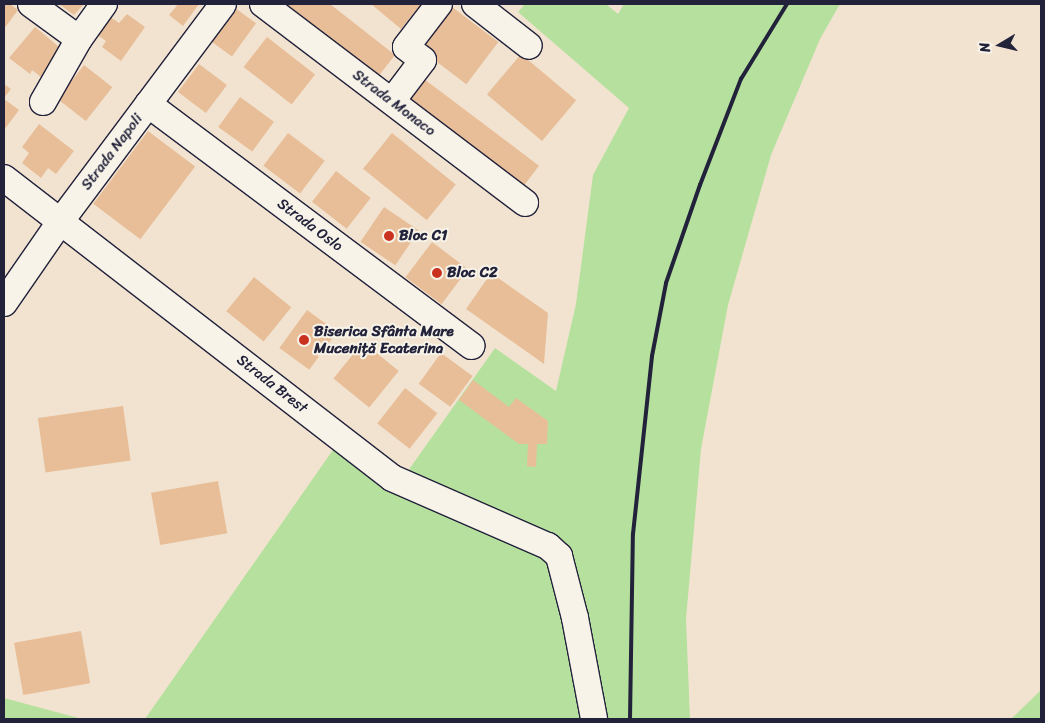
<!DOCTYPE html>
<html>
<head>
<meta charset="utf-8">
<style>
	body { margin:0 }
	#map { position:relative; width:1045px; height:723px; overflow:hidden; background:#f2e3d0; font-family:Sriracha,sans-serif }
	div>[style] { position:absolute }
	.green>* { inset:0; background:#b6e09d }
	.building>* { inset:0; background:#e8be98; transform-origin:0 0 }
	.roads { filter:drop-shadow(1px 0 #22223b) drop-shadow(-1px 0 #22223b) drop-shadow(0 1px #22223b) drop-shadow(0 -1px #22223b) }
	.minor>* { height:26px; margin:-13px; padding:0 13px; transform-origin:13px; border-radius:13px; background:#f7f3e8 }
	.rail>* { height:4px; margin:-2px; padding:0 2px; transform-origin:2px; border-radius:2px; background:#22223b }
	.dots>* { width:14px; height:14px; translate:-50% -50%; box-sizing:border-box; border:2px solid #f7f3e8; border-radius:50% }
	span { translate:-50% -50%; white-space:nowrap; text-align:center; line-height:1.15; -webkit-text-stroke:4px #f7f3e8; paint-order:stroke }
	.street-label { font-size:15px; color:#22223b }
	.poi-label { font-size:15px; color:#22223b; font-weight:700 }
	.left { translate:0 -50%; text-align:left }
	.frame { position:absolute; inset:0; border:5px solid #22223b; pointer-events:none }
	.north { position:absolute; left:975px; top:20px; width:50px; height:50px; -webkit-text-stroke:4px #f7f3e8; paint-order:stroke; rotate:261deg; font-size:14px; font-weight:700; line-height:20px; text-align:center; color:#22223b }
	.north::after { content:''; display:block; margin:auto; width:18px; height:22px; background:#22223b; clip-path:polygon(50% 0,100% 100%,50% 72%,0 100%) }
</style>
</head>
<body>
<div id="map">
	<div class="green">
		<i style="clip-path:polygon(525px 4px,606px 4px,618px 14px,624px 4px,840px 4px,820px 39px,771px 155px,728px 305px,701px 449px,686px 619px,690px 719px,145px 719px,335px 447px,393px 492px,495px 348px,556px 391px,576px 304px,593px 175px,629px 108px,518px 12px)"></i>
		<i style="clip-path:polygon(1041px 690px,1041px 719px,1011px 719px)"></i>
		<i style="clip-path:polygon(4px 698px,82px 719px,4px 719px)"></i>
	</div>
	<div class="building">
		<i style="clip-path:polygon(4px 4px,10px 4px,18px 10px,4px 29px)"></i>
		<i style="clip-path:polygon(59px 4px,84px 4px,74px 15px)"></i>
		<i style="clip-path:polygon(178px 4px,199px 4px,183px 26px,169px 15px)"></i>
		<i style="clip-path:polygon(275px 4px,330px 4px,395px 55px,374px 82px)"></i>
		<i style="clip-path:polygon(371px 4px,421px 4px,401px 29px)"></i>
		<i style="left:452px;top:7px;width:58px;height:53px;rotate:37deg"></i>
		<i style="left:235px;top:8px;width:26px;height:41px;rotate:36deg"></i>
		<i style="clip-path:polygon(127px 14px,145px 27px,121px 61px,102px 47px,106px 41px,96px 34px,109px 16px,119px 23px)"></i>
		<i style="clip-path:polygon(35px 27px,64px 51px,46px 81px,32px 70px,30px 74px,9px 58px)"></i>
		<i style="left:267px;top:37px;width:61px;height:38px;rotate:38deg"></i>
		<i style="left:521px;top:54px;width:72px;height:53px;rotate:40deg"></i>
		<i style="left:199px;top:64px;width:35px;height:35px;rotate:37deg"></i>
		<i style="left:84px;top:65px;width:36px;height:43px;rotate:38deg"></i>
		<i style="left:424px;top:79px;width:144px;height:34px;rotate:37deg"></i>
		<i style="clip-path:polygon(4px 84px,11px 89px,4px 98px)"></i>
		<i style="left:240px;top:97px;width:42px;height:37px;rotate:36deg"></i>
		<i style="clip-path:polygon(4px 99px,19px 110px,4px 130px)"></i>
		<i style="clip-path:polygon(39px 124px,74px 151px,56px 174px,48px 168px,41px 178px,22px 163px,29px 153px,22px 147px)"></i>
		<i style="left:148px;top:131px;width:59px;height:91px;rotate:37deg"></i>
		<i style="left:288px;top:133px;width:46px;height:41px;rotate:37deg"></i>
		<i style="left:392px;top:133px;width:82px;height:46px;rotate:39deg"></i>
		<i style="left:336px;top:171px;width:44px;height:39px;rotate:38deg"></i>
		<i style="left:384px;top:207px;width:42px;height:42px;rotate:34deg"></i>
		<i style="left:432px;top:242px;width:45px;height:44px;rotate:37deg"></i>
		<i style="clip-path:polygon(491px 273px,548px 313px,544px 364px,466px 309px)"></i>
		<i style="left:254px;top:277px;width:48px;height:44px;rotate:39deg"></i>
		<i style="left:307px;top:310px;width:37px;height:47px;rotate:36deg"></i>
		<i style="left:363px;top:342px;width:46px;height:47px;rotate:39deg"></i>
		<i style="left:441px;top:353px;width:39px;height:38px;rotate:36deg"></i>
		<i style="clip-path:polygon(473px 380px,509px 407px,516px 398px,548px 421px,547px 444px,537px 444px,536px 467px,527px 466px,528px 444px,519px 444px,459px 400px)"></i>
		<i style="left:405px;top:388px;width:41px;height:45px;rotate:38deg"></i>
		<i style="left:123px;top:406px;width:55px;height:86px;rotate:82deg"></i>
		<i style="left:218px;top:481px;width:53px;height:68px;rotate:80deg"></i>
		<i style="left:81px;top:631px;width:53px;height:68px;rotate:80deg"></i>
	</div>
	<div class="roads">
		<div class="minor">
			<i style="left:31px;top:4px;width:59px;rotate:36.1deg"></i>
			<i style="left:263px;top:4px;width:329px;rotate:37.2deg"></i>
			<i style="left:475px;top:4px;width:68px;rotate:37.9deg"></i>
			<i style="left:392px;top:101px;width:51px;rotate:-52.9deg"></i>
			<i style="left:423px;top:60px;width:21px;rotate:-143deg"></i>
			<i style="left:406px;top:47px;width:54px;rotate:-52.5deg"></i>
			<i style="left:43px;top:102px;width:73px;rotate:-60.3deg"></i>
			<i style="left:79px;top:39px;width:43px;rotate:-54.5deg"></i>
			<i style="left:148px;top:104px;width:404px;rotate:36.8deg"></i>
			<i style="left:4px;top:178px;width:490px;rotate:37.7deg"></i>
			<i style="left:392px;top:478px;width:170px;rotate:23.6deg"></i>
			<i style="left:548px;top:546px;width:15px;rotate:42deg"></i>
			<i style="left:559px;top:556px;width:64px;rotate:75.5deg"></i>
			<i style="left:575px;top:618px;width:103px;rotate:79.3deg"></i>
			<i style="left:4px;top:303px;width:98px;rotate:-55.3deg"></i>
			<i style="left:60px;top:222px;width:272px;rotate:-53.2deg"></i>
		</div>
	</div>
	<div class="rail">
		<i style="left:630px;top:719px;width:185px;rotate:-89.1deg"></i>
		<i style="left:633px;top:534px;width:179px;rotate:-83.9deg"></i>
		<i style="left:652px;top:356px;width:74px;rotate:-79.1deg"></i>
		<i style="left:666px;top:283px;width:104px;rotate:-70.9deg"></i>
		<i style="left:700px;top:185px;width:114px;rotate:-68.9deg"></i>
		<i style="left:741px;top:79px;width:88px;rotate:-58.5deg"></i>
	</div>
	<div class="dots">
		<i style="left:389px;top:236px;background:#c8321e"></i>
		<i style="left:437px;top:273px;background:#c8321e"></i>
		<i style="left:304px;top:340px;background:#c8321e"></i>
	</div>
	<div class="street-label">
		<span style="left:394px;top:103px;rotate:37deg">Strada Monaco</span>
		<span style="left:112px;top:152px;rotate:-53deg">Strada Napoli</span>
		<span style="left:310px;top:225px;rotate:37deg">Strada Oslo</span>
		<span style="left:272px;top:384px;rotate:38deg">Strada Brest</span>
	</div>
	<div class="poi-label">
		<span class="left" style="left:399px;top:236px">Bloc C1</span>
		<span class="left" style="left:447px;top:273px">Bloc C2</span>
		<span class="left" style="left:314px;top:340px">Biserica Sfânta Mare<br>Muceniță Ecaterina</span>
	</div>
	<div class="frame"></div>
	<div class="north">N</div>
</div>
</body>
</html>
